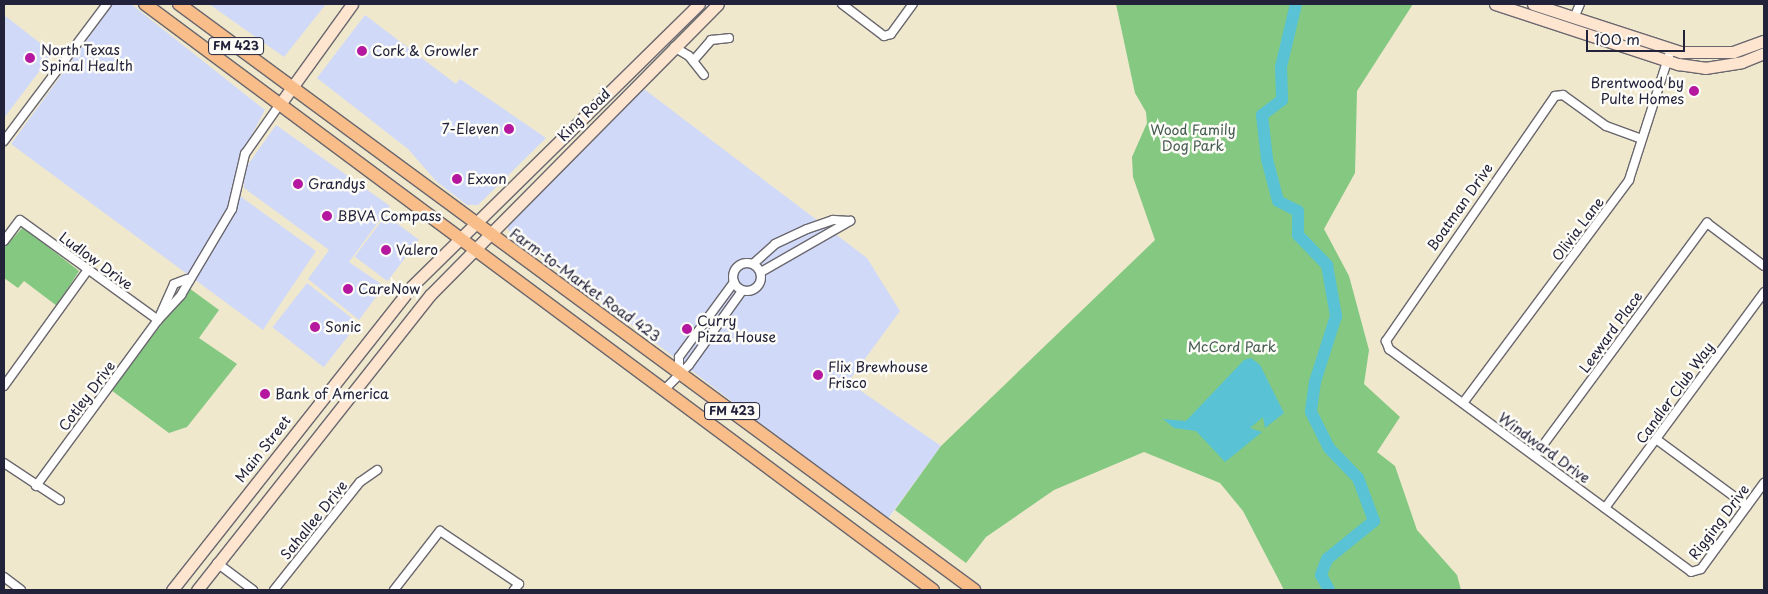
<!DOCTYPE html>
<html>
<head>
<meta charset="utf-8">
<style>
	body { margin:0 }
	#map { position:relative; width:1768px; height:594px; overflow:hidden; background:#efe8cd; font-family:"Playpen Sans",sans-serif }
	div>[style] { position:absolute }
	.built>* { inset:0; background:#d1d9f9; transform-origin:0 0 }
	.green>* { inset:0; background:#84c882 }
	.water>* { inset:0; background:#59c2d5 }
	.river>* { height:12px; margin:-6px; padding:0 6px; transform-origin:6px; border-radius:6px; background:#59c2d5 }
	.roads { filter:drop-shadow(1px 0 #6a676e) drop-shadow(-1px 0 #6a676e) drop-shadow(0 1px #6a676e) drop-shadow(0 -1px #6a676e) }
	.street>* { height:8px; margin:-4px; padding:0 4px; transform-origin:4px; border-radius:4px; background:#fff }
	.street>.ring { margin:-4px; padding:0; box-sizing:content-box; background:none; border:8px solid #fff; border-radius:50% }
	.secondary>* { height:11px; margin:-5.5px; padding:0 5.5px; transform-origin:5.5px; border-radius:5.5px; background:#fde5d0 }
	.primary>* { height:12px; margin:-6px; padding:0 6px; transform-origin:6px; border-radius:6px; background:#f9bd89 }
	.dots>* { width:14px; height:14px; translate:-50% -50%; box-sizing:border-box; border:2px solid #fdfcf7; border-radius:50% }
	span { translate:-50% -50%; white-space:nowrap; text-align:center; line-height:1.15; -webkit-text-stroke:5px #fdfcf7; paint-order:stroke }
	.shield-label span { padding:1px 4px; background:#fdfcf7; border:1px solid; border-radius:4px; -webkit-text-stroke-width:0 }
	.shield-label { font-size:12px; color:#22223b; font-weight:700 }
	.poi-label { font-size:14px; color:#22223b }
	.left { translate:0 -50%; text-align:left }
	.right { translate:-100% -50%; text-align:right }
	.street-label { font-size:14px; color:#22223b }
	.park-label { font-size:14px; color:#445c54 }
	.frame { position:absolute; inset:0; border:5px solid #22223b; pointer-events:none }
	.scale { position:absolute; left:1586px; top:30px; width:99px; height:22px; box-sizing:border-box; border:2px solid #22223b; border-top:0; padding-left:6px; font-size:15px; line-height:18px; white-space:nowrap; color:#22223b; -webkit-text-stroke:4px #fdfcf7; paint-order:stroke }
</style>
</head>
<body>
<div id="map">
	<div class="built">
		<i style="clip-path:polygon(113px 4px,131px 4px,265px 110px,244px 149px,240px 196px,316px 251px,263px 330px,11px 144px)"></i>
		<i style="clip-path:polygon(209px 4px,326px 4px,284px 57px)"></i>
		<i style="clip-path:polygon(4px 15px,53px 53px,4px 118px)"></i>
		<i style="clip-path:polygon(365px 15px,456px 84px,460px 79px,546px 138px,478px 205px,467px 205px,436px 181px,408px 149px,317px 78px)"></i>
		<i style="clip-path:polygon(640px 86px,867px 258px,900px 311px,848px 382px,941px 446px,887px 520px,508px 230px,507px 224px)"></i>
		<i style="clip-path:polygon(276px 125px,390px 206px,349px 262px,384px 286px,359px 320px,308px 279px,329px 250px,244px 188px,244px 170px)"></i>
		<i style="left:386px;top:215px;width:41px;height:52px;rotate:37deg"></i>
		<i style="left:307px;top:283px;width:65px;height:56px;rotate:38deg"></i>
	</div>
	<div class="green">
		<i style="clip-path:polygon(1116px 4px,1413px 4px,1357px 91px,1355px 173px,1324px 229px,1349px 276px,1369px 350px,1364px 384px,1400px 417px,1377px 452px,1395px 466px,1417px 530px,1457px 575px,1461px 590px,1284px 590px,1243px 511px,1220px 483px,1144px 452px,1054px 490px,986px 537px,966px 563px,895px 510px,941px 446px,1155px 240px,1133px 177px,1132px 157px,1147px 123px,1146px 112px,1135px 93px)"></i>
		<i style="clip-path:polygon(23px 227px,79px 271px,57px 306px,24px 281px,18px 288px,4px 278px,4px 248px)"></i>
		<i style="clip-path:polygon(189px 288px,219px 310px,199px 338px,237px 364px,187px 427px,169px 433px,111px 390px)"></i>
	</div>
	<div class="water">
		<i style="clip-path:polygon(1251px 358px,1260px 365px,1284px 413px,1265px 428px,1263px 417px,1250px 428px,1262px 432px,1225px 462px,1196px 431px,1174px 428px,1163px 419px,1186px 421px,1244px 360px)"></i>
	</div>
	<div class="river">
		<i style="left:1296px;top:4px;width:65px;rotate:103.4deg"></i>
		<i style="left:1281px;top:67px;width:33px;rotate:88deg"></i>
		<i style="left:1282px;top:100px;width:25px;rotate:143deg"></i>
		<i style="left:1262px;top:115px;width:44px;rotate:83.5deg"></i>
		<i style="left:1267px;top:159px;width:43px;rotate:75.3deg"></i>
		<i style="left:1278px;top:201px;width:22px;rotate:27deg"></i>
		<i style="left:1298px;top:211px;width:24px;rotate:90deg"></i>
		<i style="left:1298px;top:235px;width:42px;rotate:46deg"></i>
		<i style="left:1327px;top:265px;width:52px;rotate:80deg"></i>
		<i style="left:1336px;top:316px;width:69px;rotate:107.7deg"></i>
		<i style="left:1315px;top:382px;width:30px;rotate:98deg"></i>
		<i style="left:1311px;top:412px;width:40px;rotate:63.4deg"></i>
		<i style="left:1329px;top:448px;width:42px;rotate:46deg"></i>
		<i style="left:1358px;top:478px;width:46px;rotate:69.6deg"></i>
		<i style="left:1374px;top:521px;width:60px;rotate:141deg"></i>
		<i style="left:1327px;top:559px;width:17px;rotate:111deg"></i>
		<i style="left:1321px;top:575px;width:17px;rotate:62deg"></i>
	</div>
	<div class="roads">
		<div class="street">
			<i style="left:842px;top:4px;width:53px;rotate:37.3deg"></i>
			<i style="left:884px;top:36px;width:7px;rotate:-16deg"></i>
			<i style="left:891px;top:34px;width:37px;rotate:-54deg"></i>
			<i style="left:1574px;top:18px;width:15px;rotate:-67deg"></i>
			<i style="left:674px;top:47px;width:17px;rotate:31deg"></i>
			<i style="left:689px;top:56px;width:24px;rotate:52deg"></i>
			<i style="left:693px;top:61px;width:28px;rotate:-49deg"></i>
			<i style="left:711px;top:40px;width:18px;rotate:-6deg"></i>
			<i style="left:1639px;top:138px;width:35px;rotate:-160deg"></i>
			<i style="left:1606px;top:126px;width:53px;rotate:-144.2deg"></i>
			<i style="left:1563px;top:95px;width:8px;rotate:173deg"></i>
			<i style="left:1555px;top:96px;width:298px;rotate:124.6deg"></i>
			<i style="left:1386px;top:341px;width:9px;rotate:69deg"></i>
			<i style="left:1389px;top:349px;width:375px;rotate:36.4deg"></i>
			<i style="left:1691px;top:572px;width:10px;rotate:-17deg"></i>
			<i style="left:1701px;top:569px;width:107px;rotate:-53.8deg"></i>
			<i style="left:4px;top:141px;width:171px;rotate:-53.1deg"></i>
			<i style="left:4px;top:241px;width:26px;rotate:-53deg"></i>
			<i style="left:20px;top:220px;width:170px;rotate:35.9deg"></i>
			<i class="ring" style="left:733px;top:263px;width:20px;height:20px"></i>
			<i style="left:753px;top:264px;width:30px;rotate:-42deg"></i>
			<i style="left:775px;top:244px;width:35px;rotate:-25deg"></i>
			<i style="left:807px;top:229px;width:28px;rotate:-19deg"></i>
			<i style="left:833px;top:220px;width:17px;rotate:3deg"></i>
			<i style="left:761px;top:272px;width:103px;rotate:-29.8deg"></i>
			<i style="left:158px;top:320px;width:39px;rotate:-66deg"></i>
			<i style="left:174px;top:284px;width:14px;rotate:-21deg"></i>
			<i style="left:679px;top:372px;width:15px;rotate:-90deg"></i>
			<i style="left:679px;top:357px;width:93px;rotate:-53.7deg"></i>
			<i style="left:4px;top:386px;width:142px;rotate:-54.2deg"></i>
			<i style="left:664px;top:390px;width:35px;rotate:-45deg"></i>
			<i style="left:689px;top:365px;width:91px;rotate:-54.4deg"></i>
			<i style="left:1463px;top:403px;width:278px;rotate:-53.3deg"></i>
			<i style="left:1629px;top:180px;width:138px;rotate:-72.2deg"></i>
			<i style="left:1656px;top:439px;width:113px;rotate:36.4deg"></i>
			<i style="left:1535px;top:456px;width:290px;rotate:-53.6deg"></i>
			<i style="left:1707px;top:223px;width:71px;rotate:37deg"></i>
			<i style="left:4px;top:463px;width:67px;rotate:33.5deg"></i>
			<i style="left:36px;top:486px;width:206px;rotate:-53.7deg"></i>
			<i style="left:158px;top:320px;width:34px;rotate:-47deg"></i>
			<i style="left:181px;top:295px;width:100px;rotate:-59.3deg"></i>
			<i style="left:232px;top:209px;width:57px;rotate:-76.7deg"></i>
			<i style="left:245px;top:154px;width:61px;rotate:-55deg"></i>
			<i style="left:1605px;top:508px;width:268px;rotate:-53.6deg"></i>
			<i style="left:217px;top:563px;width:45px;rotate:36.9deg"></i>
			<i style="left:4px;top:577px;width:21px;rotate:37deg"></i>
			<i style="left:274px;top:590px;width:138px;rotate:-51.5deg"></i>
			<i style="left:360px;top:482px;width:21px;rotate:-35deg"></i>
			<i style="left:394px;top:590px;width:75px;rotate:-52.1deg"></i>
			<i style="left:440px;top:531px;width:95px;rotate:33.9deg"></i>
			<i style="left:519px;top:584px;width:8px;rotate:130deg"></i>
		</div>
		<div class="secondary">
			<i style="left:1495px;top:4px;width:193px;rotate:18.2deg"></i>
			<i style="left:1678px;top:64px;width:27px;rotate:8deg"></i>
			<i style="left:1705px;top:68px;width:37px;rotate:-9deg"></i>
			<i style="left:1742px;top:62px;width:24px;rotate:-22deg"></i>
			<i style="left:1533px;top:4px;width:156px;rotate:18deg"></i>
			<i style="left:1681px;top:52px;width:52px"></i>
			<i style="left:1733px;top:52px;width:33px;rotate:-20deg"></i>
			<i style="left:280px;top:104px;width:123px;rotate:-54.2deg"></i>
			<i style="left:172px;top:590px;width:387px;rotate:-51.7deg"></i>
			<i style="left:412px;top:286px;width:402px;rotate:-44.5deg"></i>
			<i style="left:197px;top:590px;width:376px;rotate:-51.7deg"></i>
			<i style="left:430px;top:295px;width:409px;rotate:-45.3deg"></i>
		</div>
		<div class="primary">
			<i style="left:145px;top:4px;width:982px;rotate:36.64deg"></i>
			<i style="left:179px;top:4px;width:988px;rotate:36.39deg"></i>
		</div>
	</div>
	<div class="dots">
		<i style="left:362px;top:51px;background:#b5179e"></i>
		<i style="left:30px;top:58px;background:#b5179e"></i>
		<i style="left:1694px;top:91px;background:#b5179e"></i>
		<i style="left:509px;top:129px;background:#b5179e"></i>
		<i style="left:457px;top:179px;background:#b5179e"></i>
		<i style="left:298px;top:184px;background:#b5179e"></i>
		<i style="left:327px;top:216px;background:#b5179e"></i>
		<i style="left:386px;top:250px;background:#b5179e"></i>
		<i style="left:348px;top:289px;background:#b5179e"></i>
		<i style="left:315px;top:327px;background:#b5179e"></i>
		<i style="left:687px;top:329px;background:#b5179e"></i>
		<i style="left:818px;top:375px;background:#b5179e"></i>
		<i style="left:265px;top:394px;background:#b5179e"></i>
	</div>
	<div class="shield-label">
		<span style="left:236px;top:46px">FM 423</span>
		<span style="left:732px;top:411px">FM 423</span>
	</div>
	<div class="poi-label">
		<span class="left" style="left:41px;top:58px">North Texas<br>Spinal Health</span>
		<span class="left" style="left:372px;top:51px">Cork &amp; Growler</span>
		<span class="right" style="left:1684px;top:91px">Brentwood by<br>Pulte Homes</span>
		<span class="right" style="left:499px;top:129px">7-Eleven</span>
		<span class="left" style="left:467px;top:179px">Exxon</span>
		<span class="left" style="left:308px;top:184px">Grandys</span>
		<span class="left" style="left:337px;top:216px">BBVA Compass</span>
		<span class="left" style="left:396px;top:250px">Valero</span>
		<span class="left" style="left:358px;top:289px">CareNow</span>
		<span class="left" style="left:697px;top:329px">Curry<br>Pizza House</span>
		<span class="left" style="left:325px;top:327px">Sonic</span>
		<span class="left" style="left:828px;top:375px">Flix Brewhouse<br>Frisco</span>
		<span class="left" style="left:275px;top:394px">Bank of America</span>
	</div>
	<div class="street-label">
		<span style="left:584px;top:115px;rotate:-45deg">King Road</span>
		<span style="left:1460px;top:207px;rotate:-55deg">Boatman Drive</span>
		<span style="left:1578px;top:229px;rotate:-53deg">Olivia Lane</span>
		<span style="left:96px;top:261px;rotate:36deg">Ludlow Drive</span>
		<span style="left:585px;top:285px;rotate:36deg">Farm-to-Market Road 423</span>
		<span style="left:1611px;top:332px;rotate:-54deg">Leeward Place</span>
		<span style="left:1675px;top:393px;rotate:-54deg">Candler Club Way</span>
		<span style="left:87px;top:396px;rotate:-53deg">Cotley Drive</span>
		<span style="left:1544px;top:448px;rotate:36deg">Windward Drive</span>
		<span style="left:263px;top:449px;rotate:-52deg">Main Street</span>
		<span style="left:314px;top:520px;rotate:-51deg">Sahallee Drive</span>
		<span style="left:1719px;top:522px;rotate:-53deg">Rigging Drive</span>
	</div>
	<div class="park-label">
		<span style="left:1193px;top:138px">Wood Family<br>Dog Park</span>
		<span style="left:1232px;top:347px">McCord Park</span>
	</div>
	<div class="frame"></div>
	<div class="scale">100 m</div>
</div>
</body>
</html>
